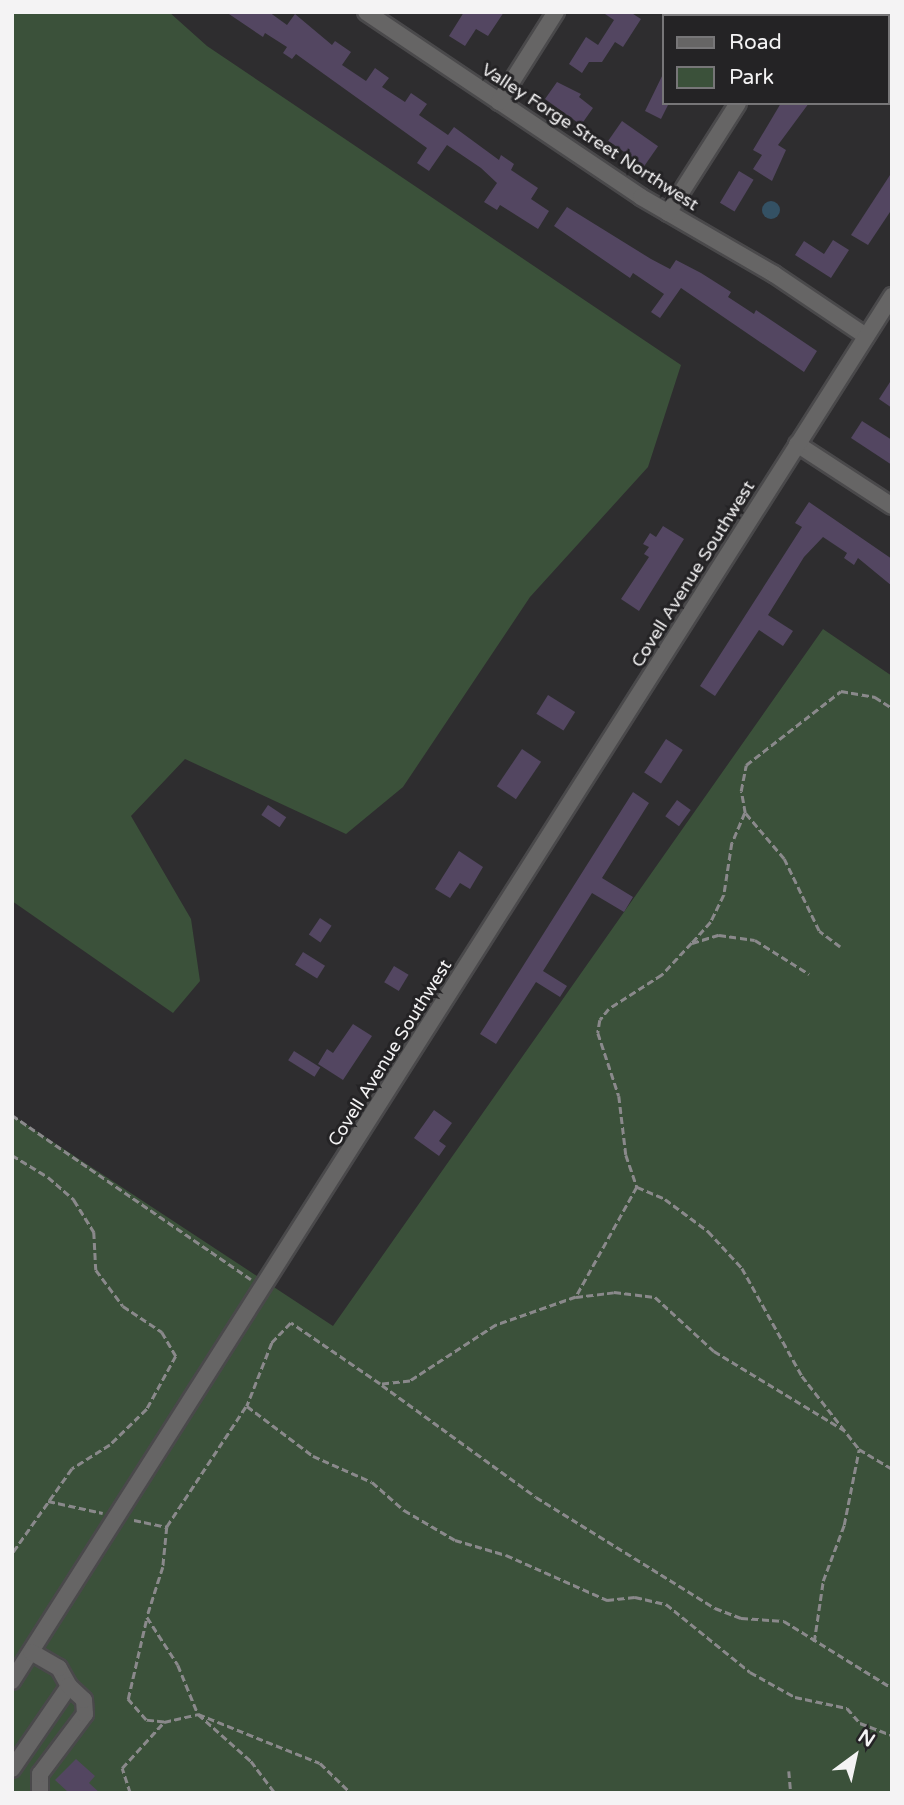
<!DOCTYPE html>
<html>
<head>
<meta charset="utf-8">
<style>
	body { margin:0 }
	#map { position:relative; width:904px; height:1805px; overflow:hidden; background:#2e2d2f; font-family:"Varela Round",sans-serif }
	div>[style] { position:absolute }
	.green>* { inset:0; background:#3b513a }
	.water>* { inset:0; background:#345164 }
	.round { border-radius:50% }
	.building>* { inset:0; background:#534661; transform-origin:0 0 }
	.path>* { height:2.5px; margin-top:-1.25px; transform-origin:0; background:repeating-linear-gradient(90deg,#8a898b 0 7px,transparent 0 10.5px) }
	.roads { filter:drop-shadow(2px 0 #4a494b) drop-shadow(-2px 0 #4a494b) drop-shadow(0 2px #4a494b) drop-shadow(0 -2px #4a494b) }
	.minor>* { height:16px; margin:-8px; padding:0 8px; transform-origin:8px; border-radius:8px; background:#666565 }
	span { translate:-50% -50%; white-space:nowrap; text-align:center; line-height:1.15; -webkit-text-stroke:6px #242325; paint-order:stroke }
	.street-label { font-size:18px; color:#f4f3f4 }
	.frame { position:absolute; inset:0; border:14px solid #f4f3f4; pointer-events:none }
	.legend { position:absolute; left:662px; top:14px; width:228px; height:91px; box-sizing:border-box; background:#242325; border:2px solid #777678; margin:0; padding:9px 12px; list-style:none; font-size:21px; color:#f4f3f4 }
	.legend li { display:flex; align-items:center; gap:14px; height:35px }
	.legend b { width:35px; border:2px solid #777678 }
	.north { position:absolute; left:820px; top:1721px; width:70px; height:70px; -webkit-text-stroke:5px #242325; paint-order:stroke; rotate:33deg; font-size:19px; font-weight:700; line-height:28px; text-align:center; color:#f4f3f4 }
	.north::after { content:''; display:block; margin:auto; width:24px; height:32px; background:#f4f3f4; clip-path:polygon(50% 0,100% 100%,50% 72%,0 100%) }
</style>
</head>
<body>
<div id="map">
	<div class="green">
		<i style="clip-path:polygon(12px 12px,169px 12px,207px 46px,681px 365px,648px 467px,530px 597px,403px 787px,346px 834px,185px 759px,131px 816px,191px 919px,200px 981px,173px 1013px,12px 901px)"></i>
		<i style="clip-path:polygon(823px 629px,892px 676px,892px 1793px,12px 1793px,12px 1115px,333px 1326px)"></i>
	</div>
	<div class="water">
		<i class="round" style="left:762px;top:201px;width:18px;height:18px"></i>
	</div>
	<div class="building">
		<i style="clip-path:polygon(226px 12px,269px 12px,287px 25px,295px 14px,332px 45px,335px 41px,351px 52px,342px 65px,366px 81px,375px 68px,389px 78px,382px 87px,405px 102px,411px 93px,427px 104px,419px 115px,448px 135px,454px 127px,499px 160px,501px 155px,514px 164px,511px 170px,538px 188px,531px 199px,549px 211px,538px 229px,500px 205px,497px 210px,484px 202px,497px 183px,481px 168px,447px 145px,429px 171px,417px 163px,427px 148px,296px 54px,292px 59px,283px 53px,287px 47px,265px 33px,263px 37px)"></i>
		<i style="clip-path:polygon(464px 12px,504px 12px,488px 36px,476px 29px,465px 46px,449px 36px)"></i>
		<i style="clip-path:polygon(602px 12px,630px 12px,641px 19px,623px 47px,615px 42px,602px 62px,589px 62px,582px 73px,569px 64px,586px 37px,598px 45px,614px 20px)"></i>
		<i style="clip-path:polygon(664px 72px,664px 103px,669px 103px,661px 119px,645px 111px)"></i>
		<i style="clip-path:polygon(557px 82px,581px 94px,579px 97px,593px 108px,581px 125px,545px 99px)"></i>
		<i style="clip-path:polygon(781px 103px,809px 103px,778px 145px,786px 150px,772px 181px,753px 169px,762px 155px,753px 150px)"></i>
		<i style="left:622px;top:121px;width:44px;height:24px;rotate:35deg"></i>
		<i style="left:739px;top:171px;width:17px;height:37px;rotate:31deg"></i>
		<i style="clip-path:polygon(892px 172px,892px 209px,868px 245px,851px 235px)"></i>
		<i style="clip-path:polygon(567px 207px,651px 259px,670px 269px,676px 260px,701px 273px,731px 292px,728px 297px,754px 314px,756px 310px,817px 351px,804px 372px,681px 288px,660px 318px,651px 312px,664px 294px,633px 273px,630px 278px,554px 226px)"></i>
		<i style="clip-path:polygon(833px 240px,849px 250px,831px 278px,795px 255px,804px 241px,824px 254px)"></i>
		<i style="clip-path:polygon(892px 379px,892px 408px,879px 399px)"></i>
		<i style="clip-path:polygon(862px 421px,892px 440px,892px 465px,851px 438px)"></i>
		<i style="clip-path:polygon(809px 502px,892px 559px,892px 586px,858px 558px,854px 565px,844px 558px,847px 553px,823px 537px,804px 557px,768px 615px,793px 631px,783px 646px,759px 630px,715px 696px,700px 686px,802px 527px,795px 523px)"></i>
		<i style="clip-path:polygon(663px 526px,684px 539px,639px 611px,621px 599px,649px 557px,644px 554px,649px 547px,643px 544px,650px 533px,656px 537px)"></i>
		<i style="left:548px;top:695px;width:32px;height:22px;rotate:32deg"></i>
		<i style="left:666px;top:739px;width:20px;height:40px;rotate:33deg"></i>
		<i style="left:522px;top:749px;width:23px;height:45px;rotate:34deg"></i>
		<i style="clip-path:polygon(633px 792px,649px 803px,602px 878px,633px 897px,624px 912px,592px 893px,543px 971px,567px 986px,560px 997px,536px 982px,496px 1044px,480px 1034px)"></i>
		<i style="left:677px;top:800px;width:17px;height:20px;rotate:36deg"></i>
		<i style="left:268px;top:805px;width:22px;height:12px;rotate:34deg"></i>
		<i style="clip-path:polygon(459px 851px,483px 867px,470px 889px,460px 883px,450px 898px,435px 889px)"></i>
		<i style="left:320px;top:918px;width:14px;height:20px;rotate:34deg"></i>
		<i style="left:303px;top:952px;width:26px;height:15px;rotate:32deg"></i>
		<i style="left:394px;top:966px;width:17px;height:19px;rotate:31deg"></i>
		<i style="clip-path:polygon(353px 1024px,372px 1036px,343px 1080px,318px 1064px,327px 1049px,333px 1053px)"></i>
		<i style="left:294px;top:1051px;width:31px;height:11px;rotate:32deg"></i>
		<i style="clip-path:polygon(434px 1110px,452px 1123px,439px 1141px,446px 1146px,439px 1156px,414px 1138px)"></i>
		<i style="clip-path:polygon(76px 1759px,95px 1776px,89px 1783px,100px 1793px,69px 1793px,55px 1780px)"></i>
	</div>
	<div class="path">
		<i style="left:745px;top:813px;width:33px;rotate:113deg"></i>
		<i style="left:732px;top:843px;width:53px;rotate:98.7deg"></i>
		<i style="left:724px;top:895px;width:30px;rotate:116deg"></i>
		<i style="left:711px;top:922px;width:28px;rotate:132deg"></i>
		<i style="left:692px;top:943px;width:28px;rotate:-17deg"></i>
		<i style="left:719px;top:935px;width:36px;rotate:8deg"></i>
		<i style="left:755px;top:940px;width:64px;rotate:32.2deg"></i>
		<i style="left:692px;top:943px;width:44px;rotate:133.2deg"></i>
		<i style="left:662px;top:975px;width:63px;rotate:147.3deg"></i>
		<i style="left:609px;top:1009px;width:14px;rotate:129deg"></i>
		<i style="left:600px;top:1020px;width:13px;rotate:99deg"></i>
		<i style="left:598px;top:1033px;width:66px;rotate:71.6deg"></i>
		<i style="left:619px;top:1096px;width:59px;rotate:83.2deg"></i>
		<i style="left:626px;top:1155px;width:34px;rotate:71deg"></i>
		<i style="left:637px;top:1187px;width:30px;rotate:23deg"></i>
		<i style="left:665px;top:1199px;width:54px;rotate:36.7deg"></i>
		<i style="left:708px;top:1231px;width:50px;rotate:47.4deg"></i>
		<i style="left:742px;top:1268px;width:124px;rotate:60.9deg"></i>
		<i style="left:802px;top:1376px;width:93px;rotate:52deg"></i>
		<i style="left:840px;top:947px;width:26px;rotate:-143deg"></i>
		<i style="left:819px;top:931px;width:80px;rotate:-115.9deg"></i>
		<i style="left:784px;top:859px;width:60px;rotate:-130.3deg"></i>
		<i style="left:745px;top:813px;width:22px;rotate:-100deg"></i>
		<i style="left:741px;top:791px;width:26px;rotate:-79deg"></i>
		<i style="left:746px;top:765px;width:120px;rotate:-37.9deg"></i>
		<i style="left:841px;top:691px;width:35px;rotate:10deg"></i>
		<i style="left:875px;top:697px;width:20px;rotate:33deg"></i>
		<i style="left:12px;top:1115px;width:290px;rotate:34.5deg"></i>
		<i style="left:12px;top:1155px;width:42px;rotate:31.4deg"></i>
		<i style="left:48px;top:1177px;width:35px;rotate:41deg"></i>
		<i style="left:74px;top:1200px;width:38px;rotate:58deg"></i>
		<i style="left:94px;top:1232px;width:38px;rotate:87deg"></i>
		<i style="left:96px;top:1270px;width:45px;rotate:53.1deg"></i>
		<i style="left:123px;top:1306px;width:47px;rotate:33.7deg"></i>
		<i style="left:162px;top:1332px;width:28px;rotate:60deg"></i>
		<i style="left:176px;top:1356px;width:60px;rotate:118.7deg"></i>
		<i style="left:147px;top:1409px;width:52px;rotate:135.8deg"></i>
		<i style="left:110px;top:1445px;width:45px;rotate:147.7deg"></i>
		<i style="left:72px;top:1469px;width:104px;rotate:125.2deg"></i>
		<i style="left:637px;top:1187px;width:126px;rotate:119deg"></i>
		<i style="left:576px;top:1297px;width:38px;rotate:-7deg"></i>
		<i style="left:614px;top:1292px;width:41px;rotate:7deg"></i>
		<i style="left:655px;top:1297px;width:80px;rotate:42.5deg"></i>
		<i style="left:714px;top:1351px;width:156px;rotate:31.3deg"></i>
		<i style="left:576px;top:1297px;width:85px;rotate:160.7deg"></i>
		<i style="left:496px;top:1325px;width:103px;rotate:146.9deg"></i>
		<i style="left:410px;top:1381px;width:30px;rotate:174deg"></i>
		<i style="left:380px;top:1384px;width:108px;rotate:-145.6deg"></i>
		<i style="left:291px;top:1323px;width:28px;rotate:134deg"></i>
		<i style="left:272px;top:1343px;width:68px;rotate:111.6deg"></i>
		<i style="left:247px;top:1406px;width:83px;rotate:37.1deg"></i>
		<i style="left:313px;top:1456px;width:64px;rotate:23.8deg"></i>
		<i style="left:372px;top:1482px;width:43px;rotate:41.2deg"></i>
		<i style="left:404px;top:1510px;width:59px;rotate:30.5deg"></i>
		<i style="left:455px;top:1540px;width:53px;rotate:16.4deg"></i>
		<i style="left:506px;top:1555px;width:111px;rotate:24deg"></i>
		<i style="left:607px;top:1600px;width:28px;rotate:-6deg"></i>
		<i style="left:635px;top:1597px;width:32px;rotate:13deg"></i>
		<i style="left:666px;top:1604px;width:108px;rotate:39deg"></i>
		<i style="left:750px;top:1672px;width:51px;rotate:29.1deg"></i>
		<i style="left:795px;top:1697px;width:53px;rotate:11.9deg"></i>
		<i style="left:847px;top:1708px;width:20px;rotate:49deg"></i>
		<i style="left:860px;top:1723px;width:34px;rotate:21deg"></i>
		<i style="left:382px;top:1385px;width:190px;rotate:36deg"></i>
		<i style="left:536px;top:1497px;width:211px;rotate:31.8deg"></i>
		<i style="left:715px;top:1608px;width:28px;rotate:21deg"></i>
		<i style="left:741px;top:1618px;width:43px;rotate:4deg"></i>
		<i style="left:784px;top:1621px;width:127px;rotate:31.8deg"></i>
		<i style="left:246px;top:1407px;width:144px;rotate:123.4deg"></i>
		<i style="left:167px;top:1527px;width:40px;rotate:95.7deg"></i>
		<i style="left:163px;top:1567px;width:52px;rotate:107.7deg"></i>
		<i style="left:147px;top:1617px;width:57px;rotate:57.1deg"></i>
		<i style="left:178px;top:1665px;width:53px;rotate:67.8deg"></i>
		<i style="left:198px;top:1714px;width:131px;rotate:21.9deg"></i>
		<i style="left:320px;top:1763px;width:43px;rotate:44.1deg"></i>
		<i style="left:48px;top:1501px;width:56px;rotate:12.3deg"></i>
		<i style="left:134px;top:1520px;width:34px;rotate:12deg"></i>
		<i style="left:814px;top:1642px;width:62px;rotate:-81.6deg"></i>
		<i style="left:823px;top:1581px;width:60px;rotate:-69.4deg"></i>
		<i style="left:844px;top:1525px;width:77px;rotate:-78.8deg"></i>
		<i style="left:859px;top:1449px;width:39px;rotate:31deg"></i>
		<i style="left:164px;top:1722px;width:35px;rotate:-13deg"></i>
		<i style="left:198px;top:1714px;width:71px;rotate:41.6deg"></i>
		<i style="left:251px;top:1761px;width:40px;rotate:53deg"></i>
		<i style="left:789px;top:1771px;width:22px;rotate:85deg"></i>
		<i style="left:130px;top:1793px;width:26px;rotate:-108deg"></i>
		<i style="left:122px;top:1768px;width:62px;rotate:-47.6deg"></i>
		<i style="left:164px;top:1722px;width:18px;rotate:-174deg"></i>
		<i style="left:146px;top:1720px;width:28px;rotate:-131deg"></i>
		<i style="left:128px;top:1699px;width:84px;rotate:-77deg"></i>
	</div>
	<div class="roads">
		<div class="minor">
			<i style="left:366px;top:12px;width:331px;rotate:33.9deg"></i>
			<i style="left:641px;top:197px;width:154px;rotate:30.1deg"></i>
			<i style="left:774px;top:274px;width:111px;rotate:34deg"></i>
			<i style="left:793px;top:16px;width:4px;rotate:-63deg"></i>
			<i style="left:499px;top:102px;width:107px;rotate:-57.7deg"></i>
			<i style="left:668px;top:213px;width:130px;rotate:-57.5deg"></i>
			<i style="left:797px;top:444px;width:113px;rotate:33.1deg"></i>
			<i style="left:12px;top:1681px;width:1641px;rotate:-57.57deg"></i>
			<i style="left:12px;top:1769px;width:101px;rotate:-55.5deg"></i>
			<i style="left:69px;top:1686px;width:21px;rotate:-119deg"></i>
			<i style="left:59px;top:1668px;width:32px;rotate:-150deg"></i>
			<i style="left:40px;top:1793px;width:19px;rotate:-90deg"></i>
			<i style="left:40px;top:1774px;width:75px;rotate:-53.1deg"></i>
			<i style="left:85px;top:1714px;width:14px;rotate:-94deg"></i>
			<i style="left:84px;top:1700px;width:21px;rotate:-137deg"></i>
		</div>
	</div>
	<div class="street-label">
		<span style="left:590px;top:137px;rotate:33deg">Valley Forge Street Northwest</span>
		<span style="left:693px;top:574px;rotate:-58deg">Covell Avenue Southwest</span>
		<span style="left:390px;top:1053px;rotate:-58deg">Covell Avenue Southwest</span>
	</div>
	<div class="frame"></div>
	<ul class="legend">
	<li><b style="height:9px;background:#666565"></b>Road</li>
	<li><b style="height:19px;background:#3b513a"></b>Park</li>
	</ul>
	<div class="north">N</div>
</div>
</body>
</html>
